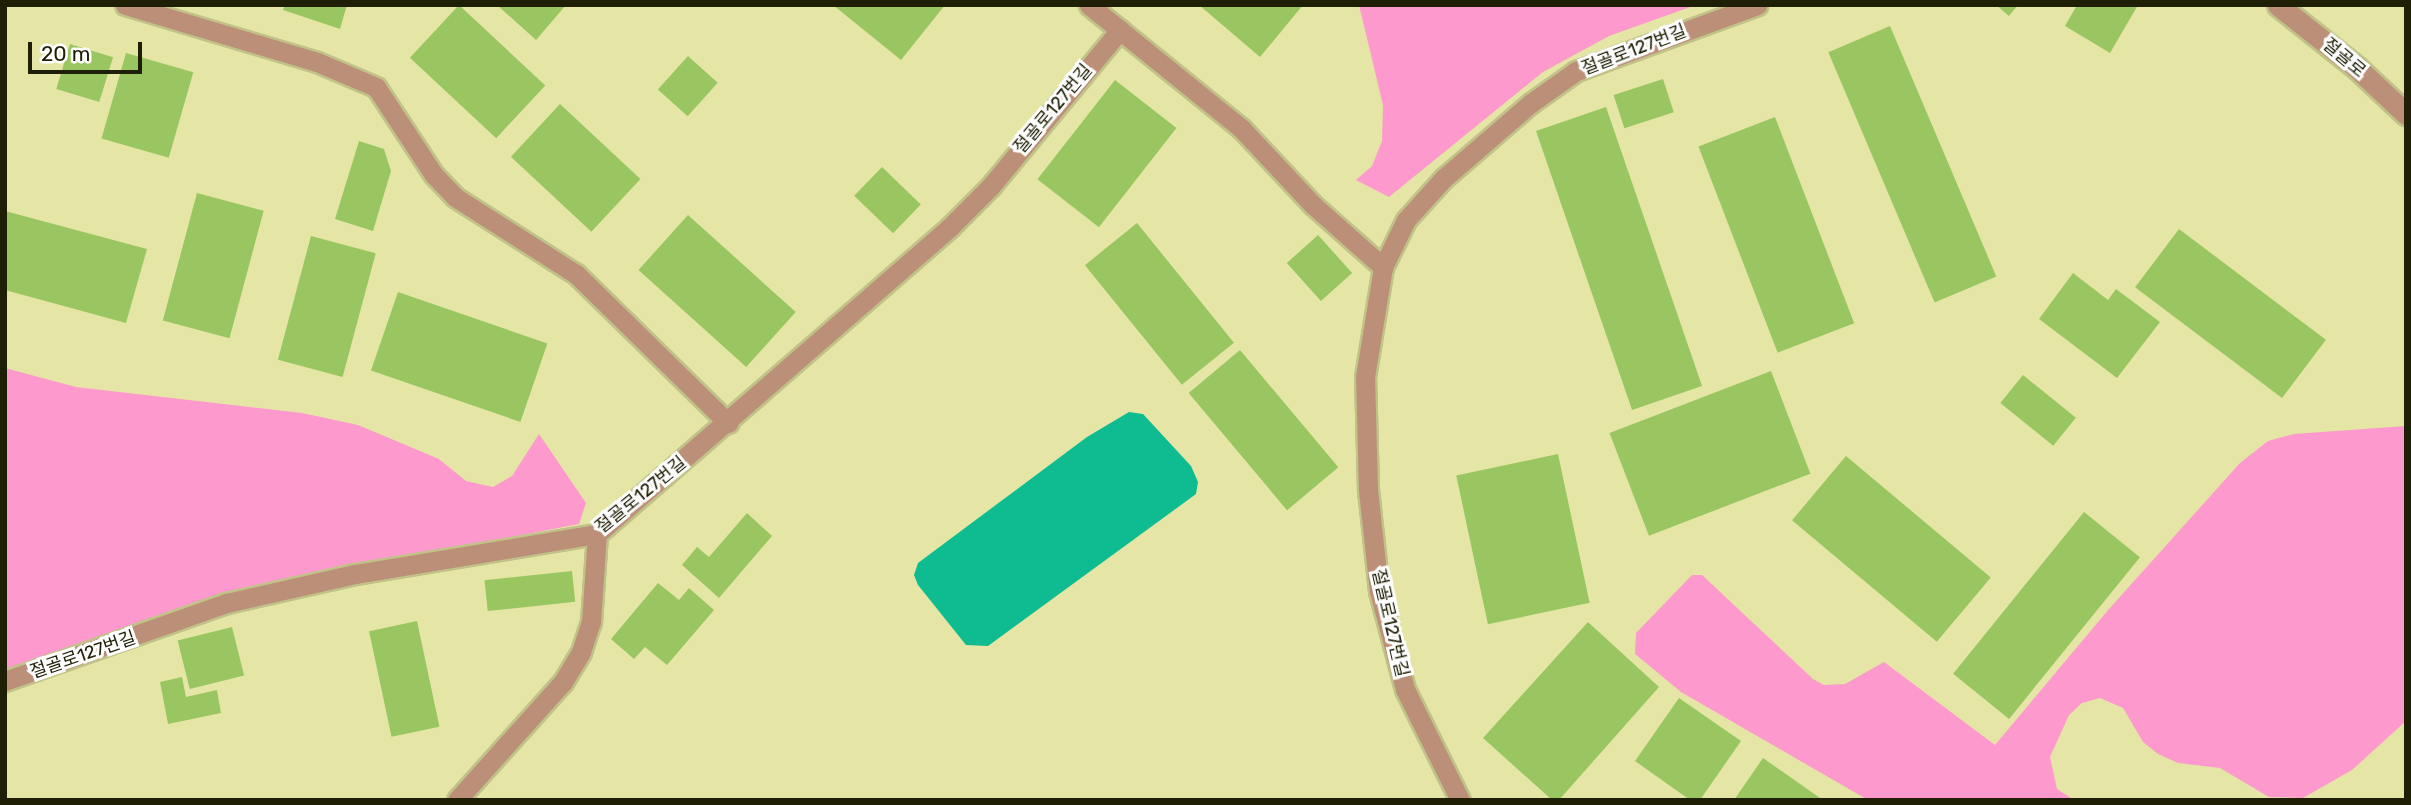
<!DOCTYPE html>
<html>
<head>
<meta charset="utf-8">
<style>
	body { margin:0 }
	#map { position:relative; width:2411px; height:805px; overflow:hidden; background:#e5e6a5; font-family:Rubik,"Noto Sans KR",sans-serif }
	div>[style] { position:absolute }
	.green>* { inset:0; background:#fd99cc }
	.water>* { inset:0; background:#0fbb90 }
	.building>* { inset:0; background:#9ac661; transform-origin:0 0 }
	.roads { filter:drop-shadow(2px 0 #c1c288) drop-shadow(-2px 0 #c1c288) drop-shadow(0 2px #c1c288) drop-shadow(0 -2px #c1c288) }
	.lane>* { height:19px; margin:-9.5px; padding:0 9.5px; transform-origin:9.5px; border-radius:9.5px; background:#bb8f78 }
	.street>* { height:21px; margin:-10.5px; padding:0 10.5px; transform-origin:10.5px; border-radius:10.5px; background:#bb8f78 }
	span { translate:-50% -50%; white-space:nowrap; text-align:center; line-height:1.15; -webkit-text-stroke:6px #fff; paint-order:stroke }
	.street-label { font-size:18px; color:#1f1f05 }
	.frame { position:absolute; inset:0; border:7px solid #1f1f05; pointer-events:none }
	.scale { position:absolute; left:28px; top:42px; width:114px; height:32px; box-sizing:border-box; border:4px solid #1f1f05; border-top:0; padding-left:9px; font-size:21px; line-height:24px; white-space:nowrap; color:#1f1f05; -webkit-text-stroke:5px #fff; paint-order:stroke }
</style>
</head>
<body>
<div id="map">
	<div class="green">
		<i style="clip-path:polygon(1359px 5px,1696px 5px,1609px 36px,1543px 72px,1389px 197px,1356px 180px,1372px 166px,1382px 141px,1383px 105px)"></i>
		<i style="clip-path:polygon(5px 368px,76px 387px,302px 413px,358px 425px,439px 459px,466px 481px,493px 487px,512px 476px,539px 434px,586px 503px,579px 524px,232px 591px,5px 677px)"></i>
		<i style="clip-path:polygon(2406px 426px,2406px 721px,2352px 770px,2303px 798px,2269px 797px,2220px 768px,2178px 763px,2158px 754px,2143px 742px,2123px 708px,2100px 698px,2082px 703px,2069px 715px,2050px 757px,2057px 789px,2074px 800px,1868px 800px,1681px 692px,1635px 654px,1636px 633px,1692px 575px,1702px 575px,1813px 679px,1824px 685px,1845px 684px,1884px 662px,1995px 745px,2109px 609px,2240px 463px,2268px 441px,2294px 434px)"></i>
	</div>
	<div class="water">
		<i style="clip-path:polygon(1129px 412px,1143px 414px,1191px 466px,1198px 482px,1196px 494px,988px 646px,966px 645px,918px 585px,914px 575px,918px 563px,1087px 437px)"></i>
	</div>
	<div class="building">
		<i style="clip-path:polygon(285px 5px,347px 5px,340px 29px,283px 10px)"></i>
		<i style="left:459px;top:5px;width:118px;height:72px;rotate:43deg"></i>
		<i style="clip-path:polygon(497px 5px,566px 5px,536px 40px)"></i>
		<i style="clip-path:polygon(833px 5px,945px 5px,901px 60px)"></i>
		<i style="clip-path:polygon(1199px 5px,1303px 5px,1260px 57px)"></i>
		<i style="clip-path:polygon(1996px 5px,2018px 5px,2009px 16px)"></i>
		<i style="clip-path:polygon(2077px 5px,2138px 5px,2110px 53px,2065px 26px)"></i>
		<i style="left:1890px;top:26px;width:272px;height:67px;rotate:67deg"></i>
		<i style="left:70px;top:44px;width:45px;height:47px;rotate:17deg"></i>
		<i style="left:126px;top:53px;width:70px;height:89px;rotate:16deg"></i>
		<i style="left:688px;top:56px;width:40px;height:45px;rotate:42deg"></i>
		<i style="left:1663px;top:79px;width:35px;height:52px;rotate:72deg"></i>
		<i style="left:1115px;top:80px;width:78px;height:126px;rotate:38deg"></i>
		<i style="left:560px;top:104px;width:110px;height:72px;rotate:43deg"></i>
		<i style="left:1606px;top:107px;width:295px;height:74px;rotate:71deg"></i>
		<i style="left:1775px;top:117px;width:221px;height:82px;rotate:69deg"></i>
		<i style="clip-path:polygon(359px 141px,384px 149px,391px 171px,373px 231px,335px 219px)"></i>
		<i style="left:882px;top:167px;width:54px;height:40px;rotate:44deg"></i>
		<i style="left:197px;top:193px;width:69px;height:132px;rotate:15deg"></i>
		<i style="clip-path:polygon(5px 211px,147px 249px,126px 323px,5px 290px)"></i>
		<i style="left:688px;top:215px;width:145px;height:74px;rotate:42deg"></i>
		<i style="left:1137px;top:223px;width:154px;height:67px;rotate:51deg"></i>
		<i style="left:2179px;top:229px;width:184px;height:73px;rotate:37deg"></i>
		<i style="left:1318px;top:235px;width:51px;height:42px;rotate:48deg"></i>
		<i style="left:311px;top:236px;width:67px;height:128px;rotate:15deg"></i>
		<i style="clip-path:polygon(2073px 273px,2108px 300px,2116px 289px,2160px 322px,2117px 378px,2039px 319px)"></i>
		<i style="left:398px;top:292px;width:158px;height:83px;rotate:19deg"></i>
		<i style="left:1240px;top:350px;width:153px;height:67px;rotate:50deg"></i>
		<i style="left:1771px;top:371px;width:110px;height:173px;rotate:69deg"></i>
		<i style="left:2023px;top:375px;width:68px;height:36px;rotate:39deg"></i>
		<i style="left:1558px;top:454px;width:152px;height:104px;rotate:78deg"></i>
		<i style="left:1846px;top:456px;width:189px;height:84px;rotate:40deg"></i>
		<i style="left:2084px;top:512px;width:72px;height:208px;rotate:39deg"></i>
		<i style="clip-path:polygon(747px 513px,772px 536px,719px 598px,682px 565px,697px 547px,709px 557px)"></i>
		<i style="left:572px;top:571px;width:31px;height:88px;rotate:84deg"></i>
		<i style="clip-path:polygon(658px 583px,679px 600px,689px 588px,714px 610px,667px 665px,645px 647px,634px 659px,611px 639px)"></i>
		<i style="left:417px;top:621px;width:108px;height:49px;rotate:78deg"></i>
		<i style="clip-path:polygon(1588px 622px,1659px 687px,1559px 800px,1552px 800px,1483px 738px)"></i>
		<i style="left:232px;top:627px;width:50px;height:56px;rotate:76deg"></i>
		<i style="clip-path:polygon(182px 677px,186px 697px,217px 690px,221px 713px,168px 724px,160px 682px)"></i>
		<i style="clip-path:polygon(1679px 698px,1741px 741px,1700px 800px,1690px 800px,1635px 761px)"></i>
		<i style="clip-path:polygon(1763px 758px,1823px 800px,1734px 800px)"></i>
	</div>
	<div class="roads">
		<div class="lane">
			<i style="left:125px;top:5px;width:200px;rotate:16.5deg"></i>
			<i style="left:317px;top:62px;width:64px;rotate:23deg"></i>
			<i style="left:376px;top:87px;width:105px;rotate:56.6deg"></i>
			<i style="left:434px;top:175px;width:30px;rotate:46deg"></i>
			<i style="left:455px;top:197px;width:143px;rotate:32.5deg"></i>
			<i style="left:576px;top:274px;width:213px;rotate:44.4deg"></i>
			<i style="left:1089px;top:5px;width:196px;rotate:39deg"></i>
			<i style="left:1241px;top:128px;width:105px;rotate:46.9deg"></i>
			<i style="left:1313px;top:205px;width:94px;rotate:41.5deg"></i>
			<i style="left:5px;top:681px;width:235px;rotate:-19.4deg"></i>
			<i style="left:227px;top:603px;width:131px;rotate:-12.8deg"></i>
			<i style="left:355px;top:574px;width:245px;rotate:-9.4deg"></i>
			<i style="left:597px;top:534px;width:468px;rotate:-41deg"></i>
			<i style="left:950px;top:227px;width:57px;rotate:-45deg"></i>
			<i style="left:990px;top:187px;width:204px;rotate:-50.4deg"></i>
			<i style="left:457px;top:800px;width:159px;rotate:-48.1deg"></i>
			<i style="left:563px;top:682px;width:35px;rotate:-59deg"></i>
			<i style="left:581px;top:652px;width:32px;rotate:-72deg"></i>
			<i style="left:591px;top:622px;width:88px;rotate:-86.1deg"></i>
			<i style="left:1460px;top:800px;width:124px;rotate:-116.4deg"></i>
			<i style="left:1405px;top:689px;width:101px;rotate:-104.9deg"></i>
			<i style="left:1379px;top:591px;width:103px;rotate:-96.2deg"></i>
			<i style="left:1368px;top:489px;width:112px;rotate:-91.5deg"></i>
			<i style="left:1365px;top:377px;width:111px;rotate:-80.7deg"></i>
			<i style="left:1383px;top:267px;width:52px;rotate:-63.9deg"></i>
			<i style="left:1406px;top:220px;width:57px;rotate:-47.9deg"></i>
			<i style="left:1444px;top:178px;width:115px;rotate:-40.8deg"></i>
			<i style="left:1531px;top:103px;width:55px;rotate:-35.4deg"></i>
			<i style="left:1576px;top:71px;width:193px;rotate:-20deg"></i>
		</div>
		<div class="street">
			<i style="left:2278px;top:5px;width:100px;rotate:38.5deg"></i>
			<i style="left:2356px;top:67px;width:69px;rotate:43.2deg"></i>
		</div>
	</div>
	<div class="street-label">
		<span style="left:1634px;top:50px;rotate:-21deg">절골로127번길</span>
		<span style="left:2344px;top:58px;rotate:40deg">절골로</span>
		<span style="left:1053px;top:109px;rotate:-50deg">절골로127번길</span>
		<span style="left:641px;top:495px;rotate:-39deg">절골로127번길</span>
		<span style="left:1390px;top:623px;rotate:77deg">절골로127번길</span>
		<span style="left:83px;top:655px;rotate:-19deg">절골로127번길</span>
	</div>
	<div class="frame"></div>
	<div class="scale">20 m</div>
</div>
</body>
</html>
